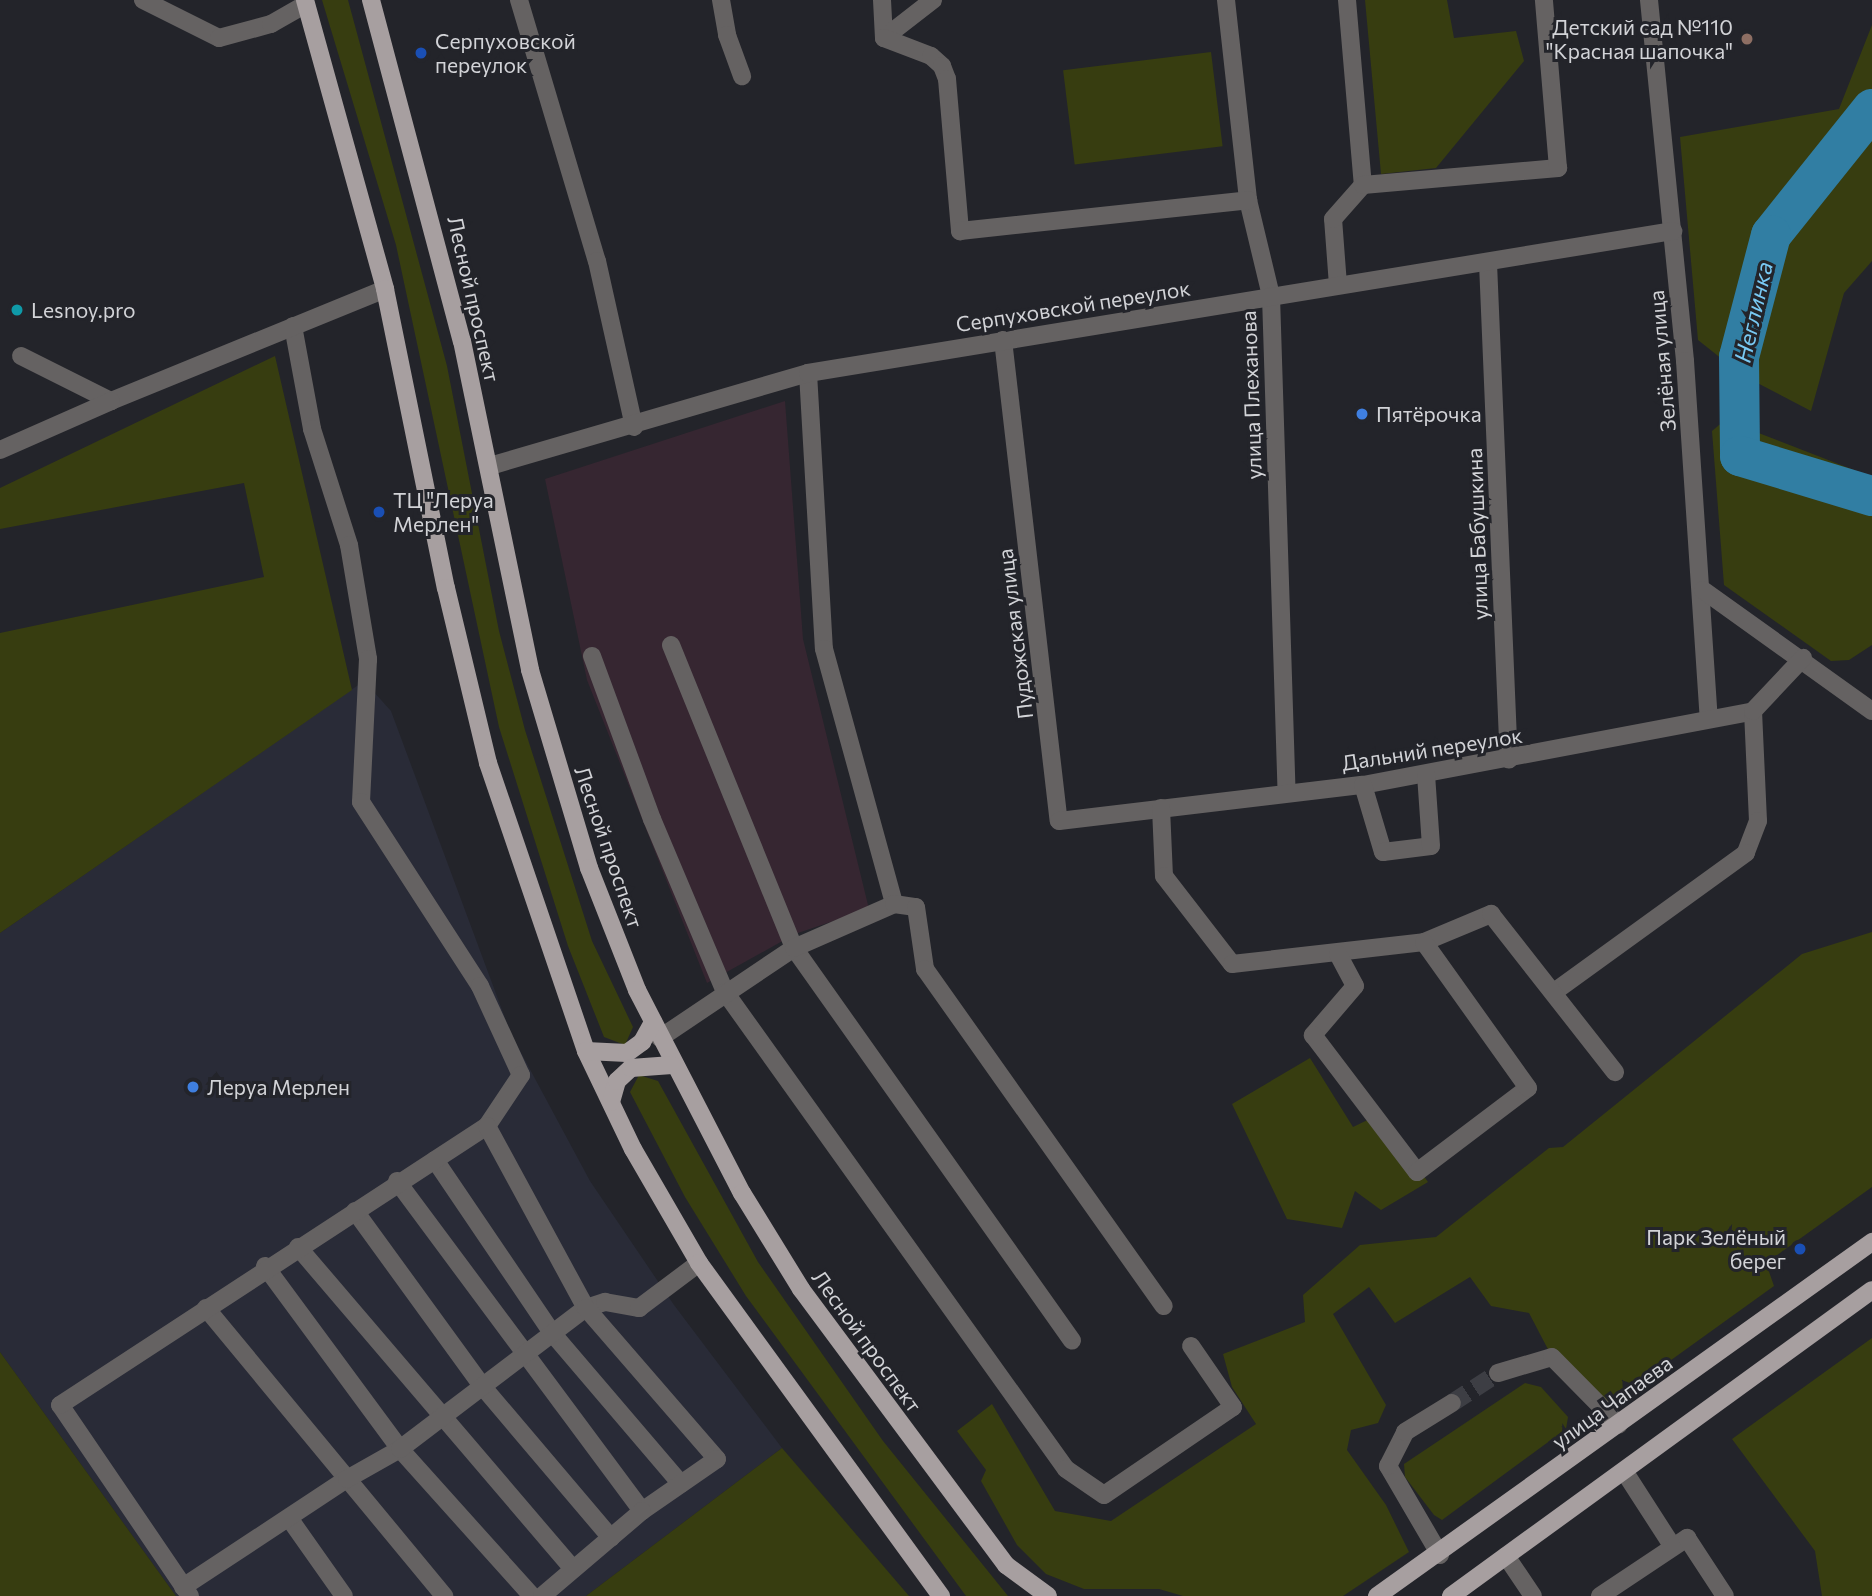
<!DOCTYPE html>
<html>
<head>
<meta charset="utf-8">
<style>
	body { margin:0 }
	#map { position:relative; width:1872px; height:1596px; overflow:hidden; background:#23242a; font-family:Commissioner,sans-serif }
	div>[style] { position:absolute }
	.built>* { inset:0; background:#292b37 }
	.industrial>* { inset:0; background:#362631 }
	.green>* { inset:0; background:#373d10; transform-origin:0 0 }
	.river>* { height:40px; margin:-20px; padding:0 20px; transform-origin:20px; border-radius:20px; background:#317ea3 }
	.minor-tunnel>* { height:18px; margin-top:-9px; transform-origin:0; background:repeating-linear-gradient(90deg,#3d3e44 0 18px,transparent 0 27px) }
	.minor>* { height:18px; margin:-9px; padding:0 9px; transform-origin:9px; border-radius:9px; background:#656262 }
	.major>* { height:18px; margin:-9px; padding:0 9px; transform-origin:9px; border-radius:9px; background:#a79fa0 }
	.dots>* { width:19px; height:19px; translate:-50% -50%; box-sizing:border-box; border:4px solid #23242a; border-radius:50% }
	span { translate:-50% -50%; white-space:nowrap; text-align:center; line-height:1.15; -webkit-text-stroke:6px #23242a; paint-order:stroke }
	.poi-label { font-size:21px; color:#d2d3d7 }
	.right { translate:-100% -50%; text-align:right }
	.left { translate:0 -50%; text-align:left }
	.street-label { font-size:21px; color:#d2d3d7 }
	.water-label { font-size:23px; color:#79c9f3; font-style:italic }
</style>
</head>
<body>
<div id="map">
	<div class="built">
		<i style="clip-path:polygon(364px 681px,391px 711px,511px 1034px,590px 1181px,674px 1305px,782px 1448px,586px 1596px,176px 1596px,0 1352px,0 933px)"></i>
	</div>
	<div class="industrial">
		<i style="clip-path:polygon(785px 401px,803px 639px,869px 909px,795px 934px,707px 983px,587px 680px,545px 479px)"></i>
	</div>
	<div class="green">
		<i style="clip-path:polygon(322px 0,348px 0,447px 366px,499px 631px,525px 730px,592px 941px,633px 1027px,625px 1045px,604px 1037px,568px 946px,499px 727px,396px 245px)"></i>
		<i style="clip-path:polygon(1365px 0,1447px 0,1454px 38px,1516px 31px,1524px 61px,1436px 168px,1381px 174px)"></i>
		<i style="clip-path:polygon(1872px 25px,1872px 261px,1844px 293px,1811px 411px,1742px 375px,1698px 340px,1680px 137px,1839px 109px)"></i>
		<i style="left:1211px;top:52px;width:95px;height:149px;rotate:83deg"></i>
		<i style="clip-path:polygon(275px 356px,352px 690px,0 933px,0 633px,264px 577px,244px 483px,0 529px,0 488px)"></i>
		<i style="clip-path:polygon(1725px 420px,1872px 477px,1872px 645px,1849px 660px,1831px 661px,1724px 585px,1712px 431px)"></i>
		<i style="clip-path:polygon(1872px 932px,1872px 1187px,1766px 1263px,1774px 1286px,1603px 1409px,1552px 1357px,1529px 1313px,1491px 1306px,1470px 1277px,1395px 1323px,1369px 1287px,1333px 1314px,1386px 1405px,1378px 1423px,1351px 1430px,1347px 1450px,1386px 1505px,1409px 1552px,1343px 1596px,1183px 1596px,1159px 1589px,1084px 1589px,1046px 1574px,1017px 1545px,981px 1481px,986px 1470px,957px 1431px,992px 1404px,1055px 1511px,1111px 1521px,1256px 1424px,1232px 1387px,1223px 1354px,1305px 1322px,1303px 1295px,1360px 1245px,1436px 1237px,1549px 1148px,1563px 1147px,1802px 954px)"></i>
		<i style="clip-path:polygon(1310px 1058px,1353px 1127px,1380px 1114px,1428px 1182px,1381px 1210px,1355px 1191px,1342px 1228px,1287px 1219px,1232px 1104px)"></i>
		<i style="clip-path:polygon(639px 1075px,658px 1081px,758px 1262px,883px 1441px,1008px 1596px,966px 1596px,746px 1296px,685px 1197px,630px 1092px)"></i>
		<i style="clip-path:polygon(1872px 1338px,1872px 1596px,1822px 1596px,1815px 1551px,1732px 1439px)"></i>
		<i style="clip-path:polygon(0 1352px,176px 1596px,0 1596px)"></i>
		<i style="clip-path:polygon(1525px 1383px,1541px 1387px,1568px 1417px,1566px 1429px,1442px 1520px,1434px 1515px,1405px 1477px,1404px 1464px)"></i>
		<i style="clip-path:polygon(782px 1448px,909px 1596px,586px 1596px)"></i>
	</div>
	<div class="river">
		<i style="left:1872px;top:109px;width:161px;rotate:128.7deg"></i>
		<i style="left:1771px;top:235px;width:126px;rotate:104.7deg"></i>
		<i style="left:1739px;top:357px;width:99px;rotate:89.4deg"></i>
		<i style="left:1740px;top:456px;width:138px;rotate:16.9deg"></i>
	</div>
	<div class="minor-tunnel">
		<i style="left:1452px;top:1403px;width:55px;rotate:-33.1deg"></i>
	</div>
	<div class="minor">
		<i style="left:143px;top:0;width:85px;rotate:26.6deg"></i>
		<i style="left:219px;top:38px;width:54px;rotate:-15.1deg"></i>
		<i style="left:271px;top:24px;width:40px;rotate:-29.7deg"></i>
		<i style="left:519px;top:0;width:272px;rotate:73.4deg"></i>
		<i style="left:597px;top:261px;width:170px;rotate:77.4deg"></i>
		<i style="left:721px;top:0;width:36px;rotate:80deg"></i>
		<i style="left:727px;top:35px;width:44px;rotate:69.9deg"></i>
		<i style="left:882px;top:0;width:38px;rotate:87deg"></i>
		<i style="left:884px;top:38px;width:62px;rotate:-37.8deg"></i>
		<i style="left:1226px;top:0;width:201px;rotate:83.7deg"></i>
		<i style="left:1248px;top:200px;width:99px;rotate:76.5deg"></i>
		<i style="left:1271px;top:296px;width:497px;rotate:88.2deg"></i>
		<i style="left:1347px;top:0;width:186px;rotate:85.1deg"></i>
		<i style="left:1649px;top:0;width:363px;rotate:84.3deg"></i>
		<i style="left:1685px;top:361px;width:358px;rotate:86.2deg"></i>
		<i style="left:884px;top:38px;width:50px;rotate:21deg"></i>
		<i style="left:931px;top:56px;width:15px;rotate:42deg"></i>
		<i style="left:942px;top:66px;width:14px;rotate:69deg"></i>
		<i style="left:947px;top:79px;width:153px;rotate:85.1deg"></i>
		<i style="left:960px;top:231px;width:290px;rotate:-6.1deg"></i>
		<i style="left:1488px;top:263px;width:497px;rotate:87.6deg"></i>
		<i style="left:1338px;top:285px;width:66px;rotate:-94.3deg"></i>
		<i style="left:1333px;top:219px;width:45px;rotate:-48.6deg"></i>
		<i style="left:1363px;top:185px;width:196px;rotate:-5deg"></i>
		<i style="left:1558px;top:168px;width:169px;rotate:-94.8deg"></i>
		<i style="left:293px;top:326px;width:105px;rotate:79.5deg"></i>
		<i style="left:312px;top:429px;width:122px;rotate:72.3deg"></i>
		<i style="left:349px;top:545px;width:116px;rotate:80.5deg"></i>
		<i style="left:368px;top:659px;width:143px;rotate:92.8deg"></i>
		<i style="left:361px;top:802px;width:219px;rotate:57.1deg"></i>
		<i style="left:480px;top:986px;width:98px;rotate:65.3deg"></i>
		<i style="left:521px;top:1075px;width:61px;rotate:123.7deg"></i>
		<i style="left:1003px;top:340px;width:484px;rotate:83.4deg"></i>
		<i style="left:1059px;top:821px;width:306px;rotate:-6.8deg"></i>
		<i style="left:1363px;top:785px;width:397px;rotate:-10.7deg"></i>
		<i style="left:1753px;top:711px;width:110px;rotate:87.4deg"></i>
		<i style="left:1758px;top:821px;width:34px;rotate:111deg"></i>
		<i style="left:1746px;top:853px;width:237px;rotate:144.1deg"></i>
		<i style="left:21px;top:356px;width:101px;rotate:26.6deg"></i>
		<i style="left:111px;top:401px;width:296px;rotate:-22.2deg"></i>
		<i style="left:808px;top:373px;width:276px;rotate:86.7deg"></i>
		<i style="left:824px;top:649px;width:264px;rotate:74.6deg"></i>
		<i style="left:0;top:450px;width:121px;rotate:-23.8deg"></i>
		<i style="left:490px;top:466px;width:331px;rotate:-16.3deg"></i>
		<i style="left:808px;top:373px;width:877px;rotate:-9.32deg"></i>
		<i style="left:1703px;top:590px;width:208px;rotate:35.6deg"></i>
		<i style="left:671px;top:645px;width:327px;rotate:67.9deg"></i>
		<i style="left:794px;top:948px;width:481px;rotate:54.7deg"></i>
		<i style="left:592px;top:656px;width:174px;rotate:69.8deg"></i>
		<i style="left:652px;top:819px;width:188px;rotate:67.1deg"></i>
		<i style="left:725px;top:992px;width:586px;rotate:54.44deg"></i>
		<i style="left:1066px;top:1469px;width:46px;rotate:34.4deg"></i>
		<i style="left:1104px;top:1495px;width:156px;rotate:-34.3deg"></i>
		<i style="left:1233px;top:1407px;width:74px;rotate:-124.5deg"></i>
		<i style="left:1753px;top:711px;width:73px;rotate:-46.7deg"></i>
		<i style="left:1363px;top:785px;width:70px;rotate:73.4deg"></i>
		<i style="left:1383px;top:852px;width:48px;rotate:-7.1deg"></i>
		<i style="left:1431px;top:846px;width:72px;rotate:-94deg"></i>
		<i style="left:1161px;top:808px;width:68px;rotate:87.5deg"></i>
		<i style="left:1164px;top:876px;width:111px;rotate:52.3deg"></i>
		<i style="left:1232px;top:964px;width:193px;rotate:-6.5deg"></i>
		<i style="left:1424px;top:942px;width:73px;rotate:-22.7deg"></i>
		<i style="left:1491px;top:914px;width:201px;rotate:51.9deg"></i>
		<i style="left:1338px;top:954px;width:36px;rotate:62deg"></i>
		<i style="left:1355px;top:986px;width:65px;rotate:130.6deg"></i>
		<i style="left:1313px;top:1035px;width:172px;rotate:52.8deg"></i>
		<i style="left:1417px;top:1172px;width:139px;rotate:-37.1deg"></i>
		<i style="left:1528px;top:1088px;width:179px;rotate:-125.5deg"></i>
		<i style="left:660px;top:1038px;width:161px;rotate:-33.9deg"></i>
		<i style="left:794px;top:948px;width:109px;rotate:-23.7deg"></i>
		<i style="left:894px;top:904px;width:22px;rotate:8deg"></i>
		<i style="left:916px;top:907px;width:63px;rotate:81.7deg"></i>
		<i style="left:925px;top:969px;width:413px;rotate:54.7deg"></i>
		<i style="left:435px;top:1160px;width:210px;rotate:55.9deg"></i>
		<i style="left:553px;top:1334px;width:197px;rotate:49.5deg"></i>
		<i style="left:397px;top:1181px;width:411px;rotate:53.4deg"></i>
		<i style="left:355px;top:1211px;width:218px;rotate:54deg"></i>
		<i style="left:483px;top:1387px;width:198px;rotate:49.7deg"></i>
		<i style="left:298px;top:1247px;width:423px;rotate:49.5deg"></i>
		<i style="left:265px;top:1266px;width:227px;rotate:53.6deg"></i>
		<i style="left:400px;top:1449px;width:198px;rotate:48.1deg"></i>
		<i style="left:206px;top:1308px;width:374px;rotate:50.4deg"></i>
		<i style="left:1498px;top:1373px;width:56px;rotate:-16.5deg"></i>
		<i style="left:1552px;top:1357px;width:95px;rotate:45.4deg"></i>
		<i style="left:1624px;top:1471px;width:90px;rotate:57.2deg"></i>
		<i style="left:289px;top:1518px;width:95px;rotate:54.8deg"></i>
		<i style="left:1440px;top:1555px;width:103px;rotate:-120.3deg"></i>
		<i style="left:1388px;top:1466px;width:38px;rotate:-63deg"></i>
		<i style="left:1405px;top:1432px;width:55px;rotate:-31.7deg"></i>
		<i style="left:1506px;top:1556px;width:48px;rotate:56deg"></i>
		<i style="left:183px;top:1587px;width:196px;rotate:-33.4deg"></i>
		<i style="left:347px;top:1479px;width:61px;rotate:-29.5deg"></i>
		<i style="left:400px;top:1449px;width:233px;rotate:-37.2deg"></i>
		<i style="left:586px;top:1308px;width:20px;rotate:-18deg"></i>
		<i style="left:605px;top:1302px;width:35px;rotate:10deg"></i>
		<i style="left:639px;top:1308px;width:75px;rotate:-36.9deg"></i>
		<i style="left:190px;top:1596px;width:231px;rotate:-124.2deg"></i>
		<i style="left:60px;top:1405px;width:510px;rotate:-33.16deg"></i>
		<i style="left:487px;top:1126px;width:207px;rotate:61.5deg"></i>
		<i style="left:586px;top:1308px;width:200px;rotate:49.1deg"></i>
		<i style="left:717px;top:1459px;width:91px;rotate:145.3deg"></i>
		<i style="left:642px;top:1511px;width:131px;rotate:139.6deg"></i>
		<i style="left:1600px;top:1596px;width:105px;rotate:-33.7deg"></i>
		<i style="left:1687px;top:1538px;width:69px;rotate:56.8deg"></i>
	</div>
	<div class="major">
		<i style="left:305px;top:0;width:300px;rotate:74.5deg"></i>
		<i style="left:385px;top:289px;width:305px;rotate:78.5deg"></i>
		<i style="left:446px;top:588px;width:180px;rotate:76.5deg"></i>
		<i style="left:488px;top:763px;width:304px;rotate:71.2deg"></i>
		<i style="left:586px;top:1051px;width:109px;rotate:64.4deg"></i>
		<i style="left:633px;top:1149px;width:132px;rotate:59.9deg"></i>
		<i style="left:699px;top:1263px;width:412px;rotate:54deg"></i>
		<i style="left:371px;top:0;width:353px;rotate:75.1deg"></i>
		<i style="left:462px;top:341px;width:336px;rotate:78.3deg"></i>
		<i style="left:530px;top:670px;width:207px;rotate:73.4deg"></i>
		<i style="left:589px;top:868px;width:131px;rotate:68.5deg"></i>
		<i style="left:637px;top:990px;width:229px;rotate:62.7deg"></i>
		<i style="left:742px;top:1193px;width:113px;rotate:58.4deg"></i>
		<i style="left:801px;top:1289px;width:344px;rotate:53.4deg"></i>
		<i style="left:1006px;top:1565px;width:52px;rotate:36.4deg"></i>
		<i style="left:586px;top:1051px;width:41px;rotate:2.8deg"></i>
		<i style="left:627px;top:1053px;width:19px;rotate:-36deg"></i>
		<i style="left:642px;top:1042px;width:23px;rotate:-61deg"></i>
		<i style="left:611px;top:1102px;width:22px;rotate:-74deg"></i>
		<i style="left:617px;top:1081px;width:19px;rotate:-43deg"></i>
		<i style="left:631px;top:1068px;width:41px;rotate:-4.2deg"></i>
		<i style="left:1377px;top:1596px;width:609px;rotate:-35.57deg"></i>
		<i style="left:1451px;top:1596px;width:520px;rotate:-36.01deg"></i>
	</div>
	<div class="dots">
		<i style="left:1747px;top:39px;background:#8d6e63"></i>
		<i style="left:421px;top:53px;background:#1a4fb4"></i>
		<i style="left:17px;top:310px;background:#0f9aa8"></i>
		<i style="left:1362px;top:414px;background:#3f7fe0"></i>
		<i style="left:379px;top:512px;background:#1a4fb4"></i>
		<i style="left:193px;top:1087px;background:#3f7fe0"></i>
		<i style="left:1800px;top:1249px;background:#1a4fb4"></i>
	</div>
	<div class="poi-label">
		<span class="right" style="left:1733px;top:39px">Детский сад №110<br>"Красная шапочка"</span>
		<span class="left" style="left:435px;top:53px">Серпуховской<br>переулок</span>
		<span class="left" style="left:31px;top:310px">Lesnoy.pro</span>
		<span class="left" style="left:1376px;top:414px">Пятёрочка</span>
		<span class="left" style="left:393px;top:512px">ТЦ "Леруа<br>Мерлен"</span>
		<span class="left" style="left:207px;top:1087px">Леруа Мерлен</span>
		<span class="right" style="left:1786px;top:1249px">Парк Зелёный<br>берег</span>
	</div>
	<div class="street-label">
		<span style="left:474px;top:299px;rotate:77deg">Лесной проспект</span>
		<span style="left:1073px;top:306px;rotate:-9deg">Серпуховской переулок</span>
		<span style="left:1662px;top:361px;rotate:-95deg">Зелёная улица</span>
		<span style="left:1251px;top:395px;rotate:-92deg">улица Плеханова</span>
		<span style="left:1477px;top:534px;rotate:-92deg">улица Бабушкина</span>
		<span style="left:1015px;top:634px;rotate:-97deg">Пудожская улица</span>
		<span style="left:1432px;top:749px;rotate:-9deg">Дальний переулок</span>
		<span style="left:609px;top:847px;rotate:71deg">Лесной проспект</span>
		<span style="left:867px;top:1341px;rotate:54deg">Лесной проспект</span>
		<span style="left:1612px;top:1402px;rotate:-36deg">улица Чапаева</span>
	</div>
	<div class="water-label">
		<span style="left:1753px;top:312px;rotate:-77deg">Неглинка</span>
	</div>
</div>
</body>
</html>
